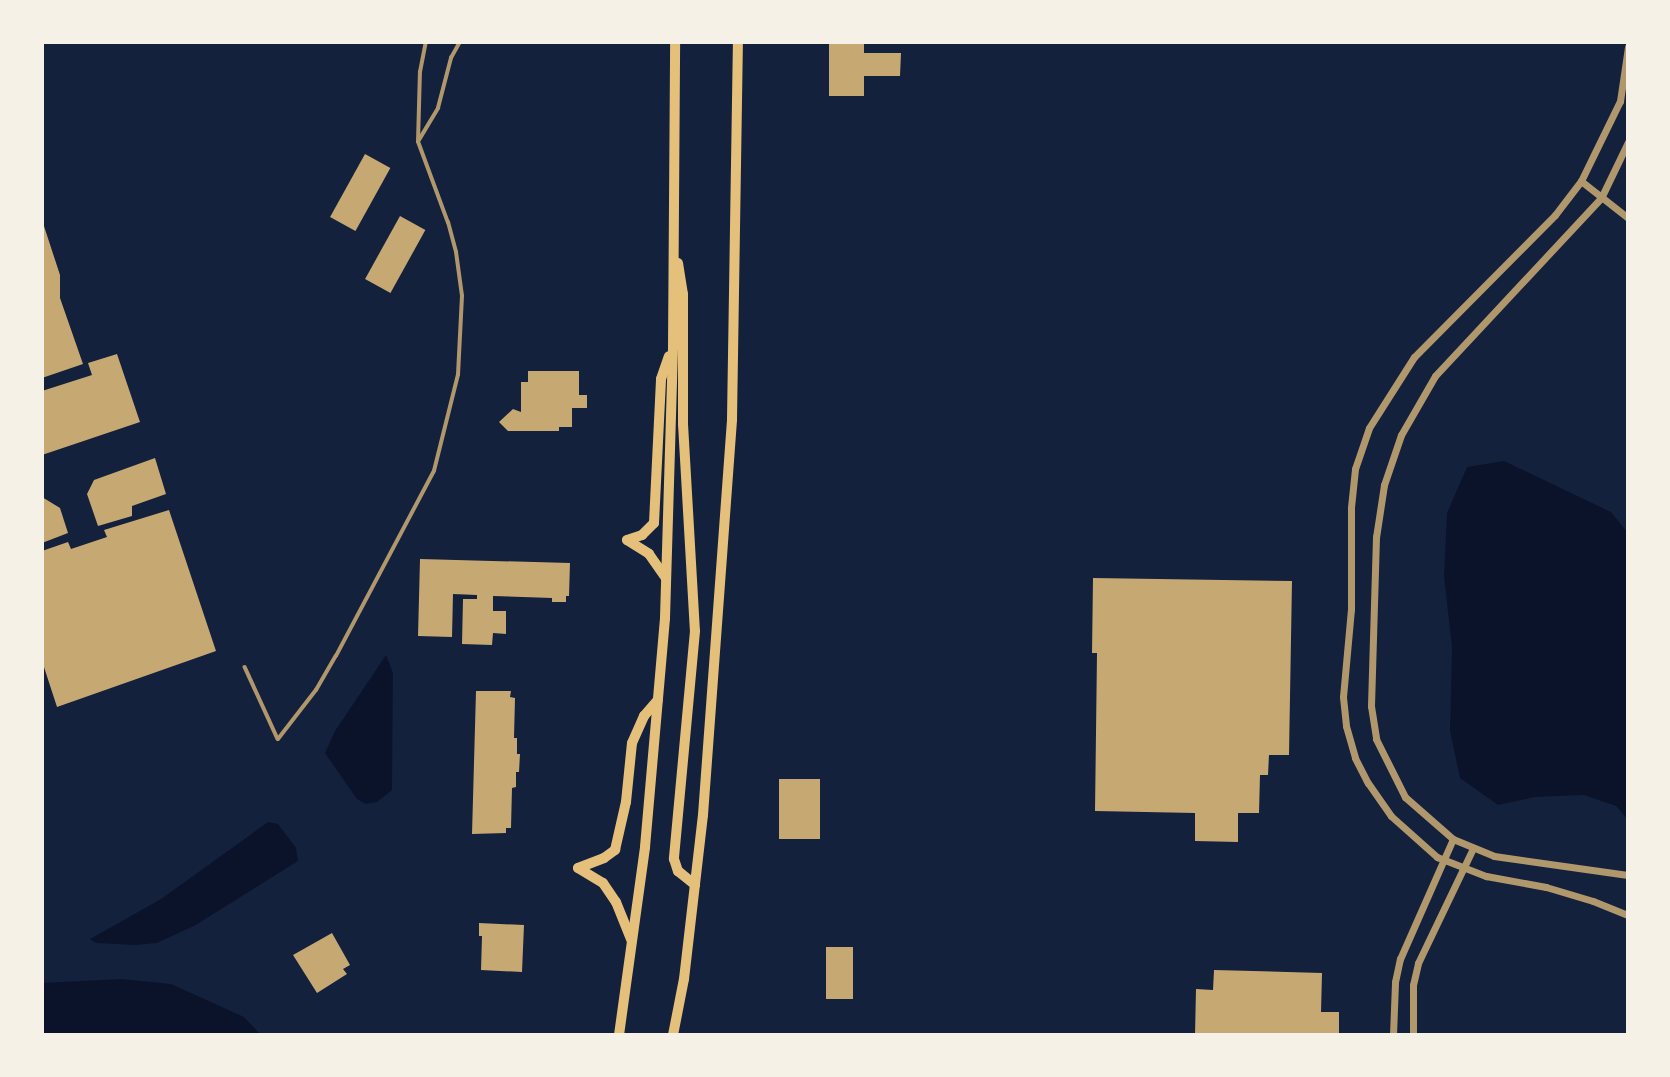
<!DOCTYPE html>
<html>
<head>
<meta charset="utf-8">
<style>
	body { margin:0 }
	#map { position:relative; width:1670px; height:1077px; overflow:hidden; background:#14213d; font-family:"Sofia Sans Condensed",sans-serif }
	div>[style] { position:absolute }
	.water>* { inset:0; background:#0b132b }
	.building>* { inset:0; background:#c6a872; transform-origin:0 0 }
	.service>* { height:3.5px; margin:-1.75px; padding:0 1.75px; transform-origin:1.75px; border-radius:1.75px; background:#b1986c }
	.minor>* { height:7px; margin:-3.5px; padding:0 3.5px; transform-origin:3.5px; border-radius:3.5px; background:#b1986c }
	.primary>* { height:10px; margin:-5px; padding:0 5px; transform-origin:5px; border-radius:5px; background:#e5c07b }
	span { translate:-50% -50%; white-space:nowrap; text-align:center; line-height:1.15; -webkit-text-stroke:5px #f6f1e7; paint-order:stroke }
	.frame { position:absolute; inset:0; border:44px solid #f6f1e7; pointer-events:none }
</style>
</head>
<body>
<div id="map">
	<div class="water">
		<i style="clip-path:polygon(1504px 461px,1611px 512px,1628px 533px,1628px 820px,1616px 806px,1584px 795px,1535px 797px,1498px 805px,1460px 778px,1450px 731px,1452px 647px,1444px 577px,1447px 513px,1467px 467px)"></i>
		<i style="clip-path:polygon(386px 655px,393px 673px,392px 790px,377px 802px,366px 804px,357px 799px,325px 753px,335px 731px)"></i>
		<i style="clip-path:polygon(268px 822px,278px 824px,296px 848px,298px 861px,194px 926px,157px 943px,135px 945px,96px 943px,90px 939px,161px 899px)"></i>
		<i style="clip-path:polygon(121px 979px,171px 984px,244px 1017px,261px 1035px,42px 1035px,42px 983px)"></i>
	</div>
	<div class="building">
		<i style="clip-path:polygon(829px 42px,864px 42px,864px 53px,901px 53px,900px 76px,864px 76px,864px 96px,829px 96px)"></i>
		<i style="left:365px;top:154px;width:29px;height:72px;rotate:29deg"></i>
		<i style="left:400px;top:216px;width:29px;height:72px;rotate:29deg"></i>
		<i style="clip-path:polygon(42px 220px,60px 275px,60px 298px,83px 364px,42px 378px)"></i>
		<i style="clip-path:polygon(117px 354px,140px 422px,42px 455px,42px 391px,92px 375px,88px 363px)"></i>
		<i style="clip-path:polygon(528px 371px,579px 371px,579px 395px,587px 395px,587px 408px,572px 408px,572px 427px,559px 427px,559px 431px,508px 431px,499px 422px,513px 409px,521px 412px,521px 382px,528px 382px)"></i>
		<i style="clip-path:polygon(155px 458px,166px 494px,132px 506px,132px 516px,98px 526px,87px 494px,94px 480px)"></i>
		<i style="clip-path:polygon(42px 497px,60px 508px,68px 533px,42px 543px)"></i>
		<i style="clip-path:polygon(169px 510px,216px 651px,57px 707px,42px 661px,42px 551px,68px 542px,71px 549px,107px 537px,104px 530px)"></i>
		<i style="clip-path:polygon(420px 559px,570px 563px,569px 596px,566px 596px,566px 602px,552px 602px,552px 598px,493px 596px,493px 611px,506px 611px,506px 634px,493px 633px,492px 645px,462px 644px,463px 599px,477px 599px,477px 595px,453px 594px,452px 637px,418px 636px)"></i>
		<i style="clip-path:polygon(1093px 578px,1292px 581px,1289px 755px,1269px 755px,1268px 775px,1260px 775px,1259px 813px,1238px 813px,1238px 842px,1195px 841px,1195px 813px,1095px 811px,1097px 653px,1092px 653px)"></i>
		<i style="clip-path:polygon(476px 691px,511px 691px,510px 697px,515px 698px,514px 738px,517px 738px,517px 754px,520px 754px,519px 772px,516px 772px,516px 787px,512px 788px,511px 828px,506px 828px,506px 833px,472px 834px)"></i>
		<i style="left:779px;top:779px;width:41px;height:60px"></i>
		<i style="clip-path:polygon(479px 923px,524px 925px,522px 972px,481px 970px,482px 936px,479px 936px)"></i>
		<i style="clip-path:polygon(332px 933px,350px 965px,343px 969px,347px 974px,317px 993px,293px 955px)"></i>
		<i style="left:826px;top:947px;width:27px;height:52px"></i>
		<i style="clip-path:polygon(1214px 970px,1322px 973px,1321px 1012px,1339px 1012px,1339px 1035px,1195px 1035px,1196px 989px,1213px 990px)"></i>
	</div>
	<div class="service">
		<i style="left:419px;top:140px;width:37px;rotate:-59deg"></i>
		<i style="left:438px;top:108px;width:52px;rotate:-75.4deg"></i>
		<i style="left:451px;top:58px;width:18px;rotate:-61deg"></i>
		<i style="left:245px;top:667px;width:79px;rotate:65.4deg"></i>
		<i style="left:278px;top:739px;width:62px;rotate:-52.2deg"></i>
		<i style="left:316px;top:690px;width:39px;rotate:-60deg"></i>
		<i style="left:336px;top:656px;width:209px;rotate:-62.1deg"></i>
		<i style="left:434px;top:471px;width:99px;rotate:-76deg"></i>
		<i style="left:458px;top:375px;width:79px;rotate:-87.1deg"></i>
		<i style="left:462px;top:296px;width:44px;rotate:-97.8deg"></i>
		<i style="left:456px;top:252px;width:30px;rotate:-105deg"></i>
		<i style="left:448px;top:223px;width:86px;rotate:-110.3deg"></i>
		<i style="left:418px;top:142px;width:70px;rotate:-88.4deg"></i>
		<i style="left:420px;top:72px;width:31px;rotate:-79deg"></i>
	</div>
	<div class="minor">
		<i style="left:1628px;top:47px;width:55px;rotate:98.4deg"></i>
		<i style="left:1620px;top:101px;width:89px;rotate:116deg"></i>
		<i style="left:1581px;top:181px;width:43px;rotate:127.4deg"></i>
		<i style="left:1555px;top:215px;width:200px;rotate:134.8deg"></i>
		<i style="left:1414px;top:357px;width:84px;rotate:122.4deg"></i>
		<i style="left:1369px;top:428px;width:43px;rotate:108.9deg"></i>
		<i style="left:1355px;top:469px;width:39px;rotate:96deg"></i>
		<i style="left:1351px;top:508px;width:101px;rotate:90deg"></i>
		<i style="left:1351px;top:609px;width:88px;rotate:95.2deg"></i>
		<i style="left:1343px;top:697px;width:29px;rotate:84deg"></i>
		<i style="left:1346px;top:726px;width:33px;rotate:74deg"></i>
		<i style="left:1355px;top:758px;width:28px;rotate:63deg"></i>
		<i style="left:1368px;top:783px;width:40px;rotate:55.1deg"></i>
		<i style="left:1391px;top:816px;width:62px;rotate:41.7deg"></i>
		<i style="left:1437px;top:857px;width:53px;rotate:21.2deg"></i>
		<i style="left:1486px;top:876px;width:61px;rotate:10.4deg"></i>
		<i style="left:1546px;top:887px;width:49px;rotate:16.6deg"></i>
		<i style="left:1593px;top:901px;width:38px;rotate:22deg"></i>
		<i style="left:1628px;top:142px;width:62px;rotate:115.7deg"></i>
		<i style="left:1601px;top:198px;width:243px;rotate:133deg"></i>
		<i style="left:1435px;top:376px;width:68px;rotate:120deg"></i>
		<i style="left:1401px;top:435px;width:53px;rotate:108.8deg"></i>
		<i style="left:1384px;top:485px;width:53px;rotate:98.7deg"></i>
		<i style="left:1376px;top:537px;width:169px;rotate:91.7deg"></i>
		<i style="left:1371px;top:706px;width:33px;rotate:81deg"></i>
		<i style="left:1376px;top:739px;width:65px;rotate:63.4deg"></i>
		<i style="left:1405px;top:797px;width:64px;rotate:41.2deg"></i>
		<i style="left:1453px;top:839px;width:44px;rotate:22.5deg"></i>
		<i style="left:1494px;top:856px;width:135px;rotate:8.1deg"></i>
		<i style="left:1581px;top:181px;width:60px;rotate:38.2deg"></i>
		<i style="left:1393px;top:1035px;width:53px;rotate:-87.8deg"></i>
		<i style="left:1395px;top:982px;width:24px;rotate:-78deg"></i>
		<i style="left:1400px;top:959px;width:131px;rotate:-66.2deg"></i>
		<i style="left:1413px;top:1035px;width:50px;rotate:-90deg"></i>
		<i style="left:1413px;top:985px;width:23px;rotate:-77deg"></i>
		<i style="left:1418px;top:963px;width:127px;rotate:-64.4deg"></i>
	</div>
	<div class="primary">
		<i style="left:678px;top:263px;width:31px;rotate:81deg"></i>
		<i style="left:683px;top:294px;width:130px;rotate:90deg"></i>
		<i style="left:683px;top:424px;width:207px;rotate:86.7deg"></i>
		<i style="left:695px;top:631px;width:229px;rotate:95.3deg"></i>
		<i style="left:674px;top:859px;width:13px;rotate:72deg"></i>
		<i style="left:678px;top:871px;width:22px;rotate:39deg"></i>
		<i style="left:627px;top:540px;width:16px;rotate:-18deg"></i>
		<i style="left:642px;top:535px;width:17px;rotate:-45deg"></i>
		<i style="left:654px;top:523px;width:144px;rotate:-87.2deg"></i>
		<i style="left:661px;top:379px;width:24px;rotate:-71deg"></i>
		<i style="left:627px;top:540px;width:26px;rotate:32deg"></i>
		<i style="left:649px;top:554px;width:29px;rotate:55deg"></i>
		<i style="left:578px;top:868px;width:28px;rotate:-21deg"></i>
		<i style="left:604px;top:858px;width:14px;rotate:-36deg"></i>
		<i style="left:615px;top:850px;width:49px;rotate:-77.1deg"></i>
		<i style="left:626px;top:802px;width:59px;rotate:-84.2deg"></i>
		<i style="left:632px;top:743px;width:30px;rotate:-66deg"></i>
		<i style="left:644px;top:716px;width:21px;rotate:-49deg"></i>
		<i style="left:578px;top:868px;width:29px;rotate:31deg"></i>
		<i style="left:603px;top:883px;width:23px;rotate:56deg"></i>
		<i style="left:616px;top:902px;width:40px;rotate:68deg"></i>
		<i style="left:619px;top:1035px;width:190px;rotate:-82.1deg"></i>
		<i style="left:645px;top:847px;width:230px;rotate:-85deg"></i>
		<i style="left:665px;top:618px;width:271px;rotate:-88.3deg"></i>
		<i style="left:673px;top:347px;width:305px;rotate:-89.6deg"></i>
		<i style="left:673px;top:1035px;width:57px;rotate:-78.9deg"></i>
		<i style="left:684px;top:979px;width:165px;rotate:-83.4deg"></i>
		<i style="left:703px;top:815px;width:397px;rotate:-85.8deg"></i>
		<i style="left:732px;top:419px;width:377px;rotate:-89.1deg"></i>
	</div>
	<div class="frame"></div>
</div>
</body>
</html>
